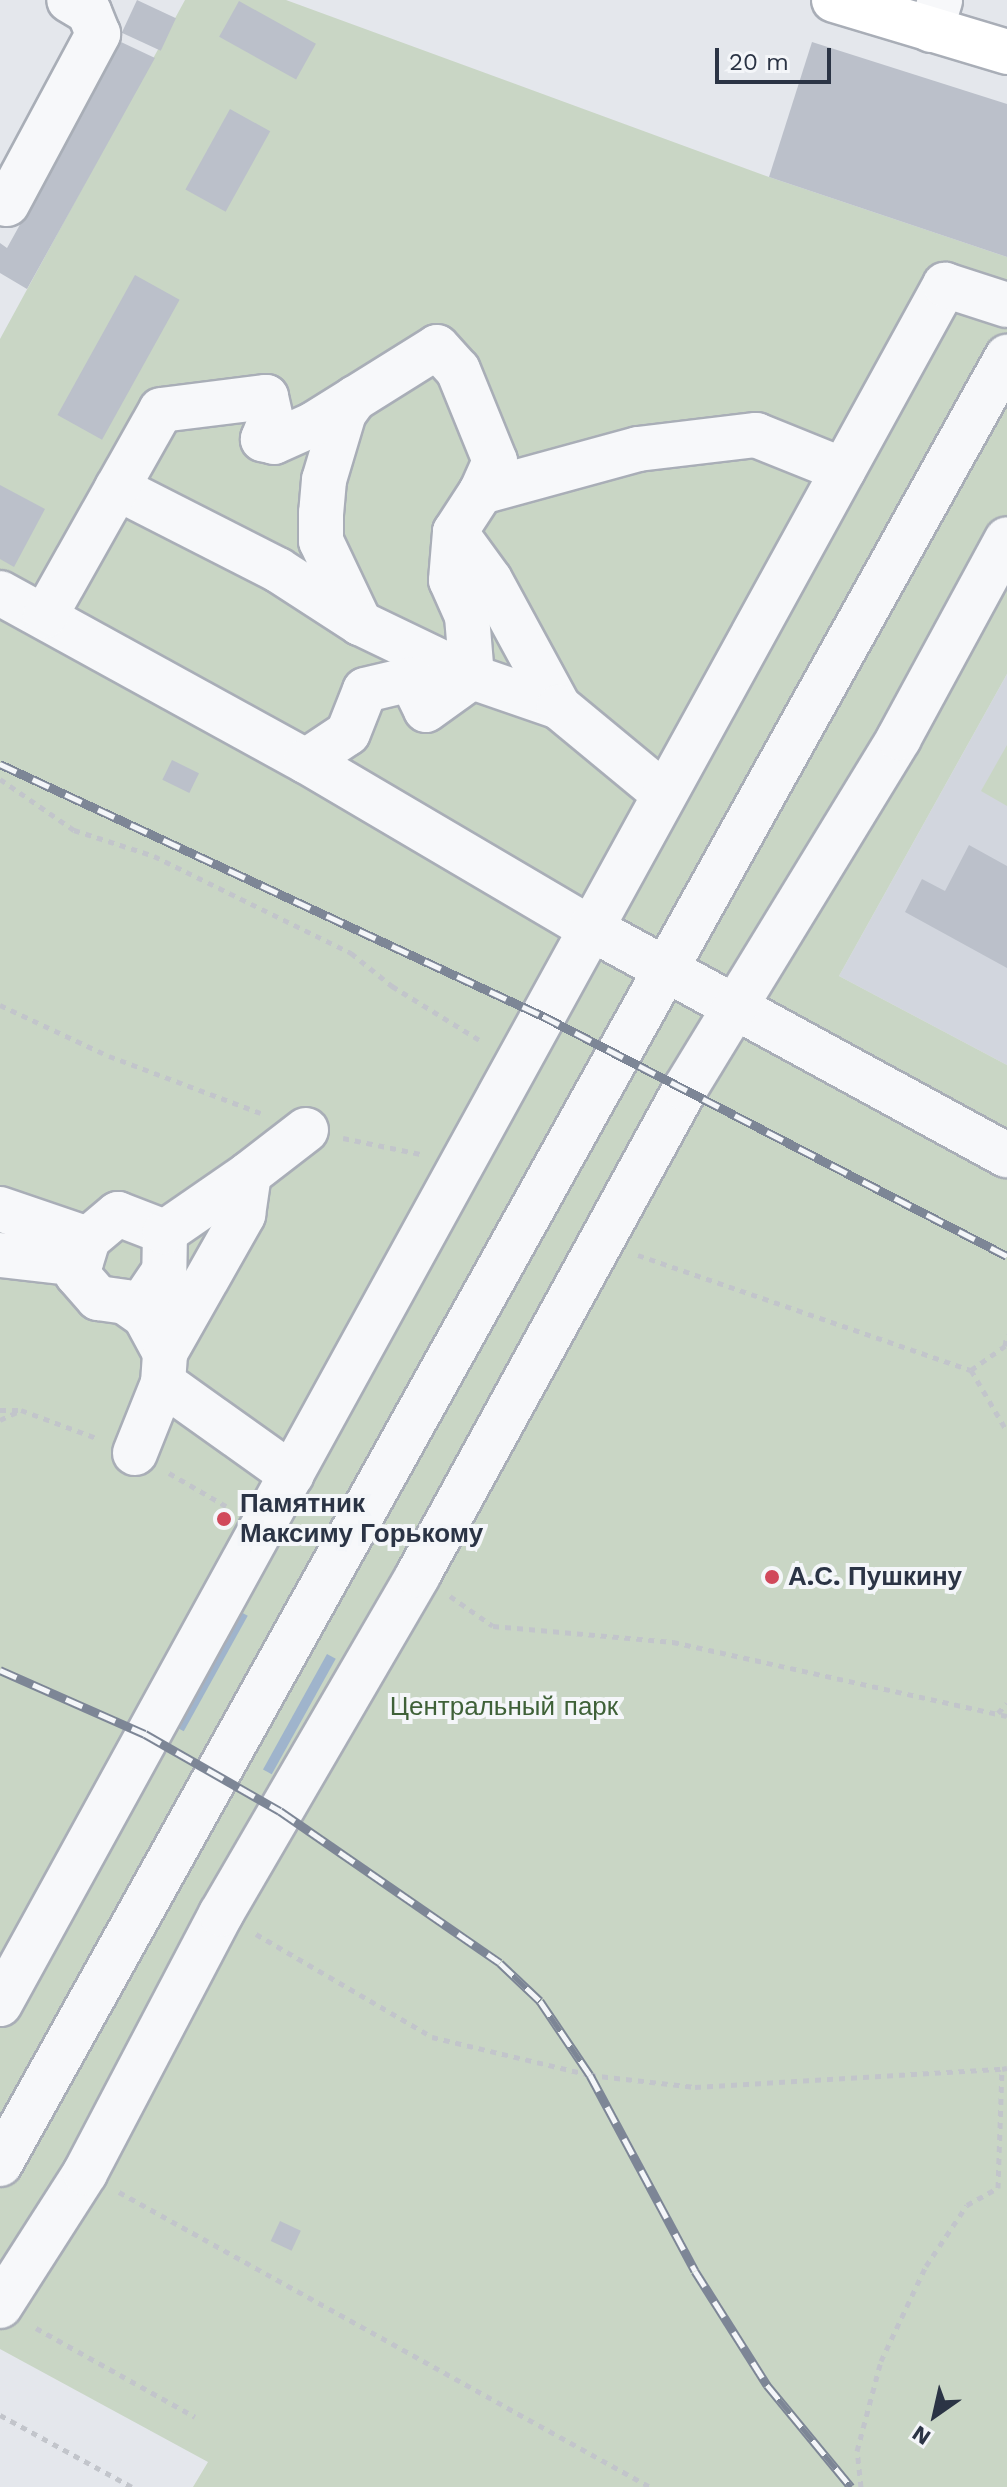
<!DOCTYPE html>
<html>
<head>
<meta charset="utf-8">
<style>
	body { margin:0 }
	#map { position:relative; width:1007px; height:2487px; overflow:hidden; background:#e4e7ec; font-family:"Work Sans",sans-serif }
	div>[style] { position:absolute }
	.built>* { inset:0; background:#d2d6de }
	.green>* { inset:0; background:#c9d6c5 }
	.water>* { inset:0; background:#9fb4cc; transform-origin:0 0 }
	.building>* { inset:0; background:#bbc0ca; transform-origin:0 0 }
	.path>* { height:5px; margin-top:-2.5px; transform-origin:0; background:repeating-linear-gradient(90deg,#c2c5cb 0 6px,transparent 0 12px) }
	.roads { filter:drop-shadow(2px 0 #a9aeb7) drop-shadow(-2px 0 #a9aeb7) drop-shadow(0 2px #a9aeb7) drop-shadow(0 -2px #a9aeb7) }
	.minor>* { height:44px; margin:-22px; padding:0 22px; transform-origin:22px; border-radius:22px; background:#f7f8fa }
	.major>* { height:44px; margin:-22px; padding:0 22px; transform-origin:22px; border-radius:22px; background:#fff }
	.rail>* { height:9px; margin-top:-4.5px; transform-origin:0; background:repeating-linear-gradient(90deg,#f4f6f9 0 18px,#7d8696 0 36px); box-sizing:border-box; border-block:2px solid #7d8696 }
	.dots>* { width:22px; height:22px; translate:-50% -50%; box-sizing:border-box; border:4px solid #f4f6f9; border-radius:50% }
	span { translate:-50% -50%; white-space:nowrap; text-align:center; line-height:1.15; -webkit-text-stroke:8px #f4f6f9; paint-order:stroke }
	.poi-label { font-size:26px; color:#2b3445; font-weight:700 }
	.left { translate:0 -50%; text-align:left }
	.park-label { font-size:26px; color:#3f6138 }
	.north { position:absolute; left:895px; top:2375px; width:80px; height:80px; -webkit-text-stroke:6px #f4f6f9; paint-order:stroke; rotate:214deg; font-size:22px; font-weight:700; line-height:32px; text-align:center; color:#2b3445 }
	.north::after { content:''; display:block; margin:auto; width:28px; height:36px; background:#2b3445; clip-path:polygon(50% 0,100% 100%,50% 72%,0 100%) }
	.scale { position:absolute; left:715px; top:48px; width:116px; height:36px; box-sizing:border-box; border:4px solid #2b3445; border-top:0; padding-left:10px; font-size:24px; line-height:28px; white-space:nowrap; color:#2b3445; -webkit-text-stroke:6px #f4f6f9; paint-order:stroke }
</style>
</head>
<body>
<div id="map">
	<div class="built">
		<i style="clip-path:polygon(1007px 674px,1007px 1065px,839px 976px)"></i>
	</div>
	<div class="green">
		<i style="clip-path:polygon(185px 0,286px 0,769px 177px,1007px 257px,1007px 674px,839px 976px,1007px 1065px,1007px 2487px,193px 2487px,208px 2462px,0 2349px,0 339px)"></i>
		<i style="clip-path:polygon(1007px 745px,1007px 806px,981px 791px)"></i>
	</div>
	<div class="water">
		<i style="left:239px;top:1611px;width:10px;height:132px;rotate:29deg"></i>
		<i style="left:327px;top:1654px;width:10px;height:132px;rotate:29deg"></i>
	</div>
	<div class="building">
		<i style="left:137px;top:0;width:43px;height:36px;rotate:25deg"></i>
		<i style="left:239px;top:1px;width:88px;height:41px;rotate:29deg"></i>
		<i style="clip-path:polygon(121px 42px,155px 58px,27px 289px,0 273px,0 243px,7px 248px)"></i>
		<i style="clip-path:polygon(812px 42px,1007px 104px,1007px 257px,769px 177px)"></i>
		<i style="left:230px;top:109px;width:46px;height:92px;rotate:29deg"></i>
		<i style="left:135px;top:275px;width:51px;height:160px;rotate:29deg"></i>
		<i style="clip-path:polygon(0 485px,45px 509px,14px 567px,0 559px)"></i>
		<i style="left:172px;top:760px;width:30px;height:22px;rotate:26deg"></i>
		<i style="clip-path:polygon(969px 845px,1007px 866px,1007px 968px,905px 912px,922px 879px,945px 891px)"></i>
		<i style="left:280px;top:2221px;width:23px;height:22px;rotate:25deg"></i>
	</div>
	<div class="path">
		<i style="left:0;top:779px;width:90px;rotate:34.6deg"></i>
		<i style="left:74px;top:830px;width:84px;rotate:18deg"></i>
		<i style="left:154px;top:856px;width:220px;rotate:26.2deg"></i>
		<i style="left:351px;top:953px;width:53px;rotate:38.8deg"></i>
		<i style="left:392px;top:986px;width:105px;rotate:31.7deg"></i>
		<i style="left:0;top:1005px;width:120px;rotate:25.1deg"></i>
		<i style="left:109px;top:1056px;width:162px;rotate:20.6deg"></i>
		<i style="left:343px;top:1138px;width:79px;rotate:11.7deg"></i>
		<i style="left:638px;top:1255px;width:352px;rotate:19.1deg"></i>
		<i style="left:971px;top:1370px;width:71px;rotate:59.5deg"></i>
		<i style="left:971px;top:1370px;width:42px;rotate:-35.2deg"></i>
		<i style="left:1005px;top:1346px;width:12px;rotate:-81deg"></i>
		<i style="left:0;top:1410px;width:19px"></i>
		<i style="left:0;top:1420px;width:23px;rotate:-25deg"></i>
		<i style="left:21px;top:1410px;width:83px;rotate:20.4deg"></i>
		<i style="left:169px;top:1473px;width:66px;rotate:30.1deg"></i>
		<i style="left:450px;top:1596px;width:52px;rotate:34.9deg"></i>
		<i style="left:493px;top:1626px;width:181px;rotate:5.1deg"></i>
		<i style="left:673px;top:1642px;width:342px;rotate:12.5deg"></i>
		<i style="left:998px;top:1713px;width:13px;rotate:-48deg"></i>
		<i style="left:256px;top:1934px;width:204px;rotate:30.3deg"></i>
		<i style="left:432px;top:2037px;width:163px;rotate:13.5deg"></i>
		<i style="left:590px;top:2075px;width:106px;rotate:6.5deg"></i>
		<i style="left:695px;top:2087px;width:308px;rotate:-3.4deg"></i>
		<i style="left:119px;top:2192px;width:607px;rotate:29.05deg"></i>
		<i style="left:36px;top:2328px;width:182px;rotate:29.2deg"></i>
		<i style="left:0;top:2415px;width:150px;rotate:28.6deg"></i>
		<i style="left:861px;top:2487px;width:36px;rotate:-96deg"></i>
		<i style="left:857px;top:2451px;width:93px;rotate:-75.1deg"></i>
		<i style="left:881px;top:2361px;width:105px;rotate:-64.7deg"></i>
		<i style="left:926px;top:2266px;width:73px;rotate:-56.1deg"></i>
		<i style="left:967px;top:2205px;width:35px;rotate:-29deg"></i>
		<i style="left:998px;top:2188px;width:119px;rotate:-88.1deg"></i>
		<i style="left:1002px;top:2069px;width:5px;rotate:-11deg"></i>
	</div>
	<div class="roads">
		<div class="minor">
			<i style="left:931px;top:30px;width:31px;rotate:-73deg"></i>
			<i style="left:7px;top:204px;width:193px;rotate:-61.8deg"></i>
			<i style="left:98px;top:34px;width:24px;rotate:-112deg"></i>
			<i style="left:89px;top:12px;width:23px;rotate:-149deg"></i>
			<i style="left:355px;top:398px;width:19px;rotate:126deg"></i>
			<i style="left:344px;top:413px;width:70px;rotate:106.6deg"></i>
			<i style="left:324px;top:480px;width:33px;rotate:95deg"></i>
			<i style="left:321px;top:513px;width:28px;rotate:90deg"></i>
			<i style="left:321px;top:541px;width:91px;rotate:64.6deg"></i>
			<i style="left:117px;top:488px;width:181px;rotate:27deg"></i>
			<i style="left:278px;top:570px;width:98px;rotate:32.9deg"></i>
			<i style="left:360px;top:623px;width:124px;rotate:25.7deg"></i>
			<i style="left:472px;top:677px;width:92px;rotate:19deg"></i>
			<i style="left:455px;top:532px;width:59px;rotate:53.9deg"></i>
			<i style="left:490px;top:580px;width:145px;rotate:61.5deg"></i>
			<i style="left:559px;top:707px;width:136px;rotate:39.6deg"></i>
			<i style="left:0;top:593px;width:349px;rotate:28.8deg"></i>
			<i style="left:306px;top:761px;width:329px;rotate:30.5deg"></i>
			<i style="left:590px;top:928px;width:475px;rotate:28.6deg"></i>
			<i style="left:45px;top:616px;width:236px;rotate:-60.6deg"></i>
			<i style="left:161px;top:410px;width:106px;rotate:-7.1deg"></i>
			<i style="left:266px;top:397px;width:23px;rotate:77deg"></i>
			<i style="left:271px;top:419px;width:22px;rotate:112deg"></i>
			<i style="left:263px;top:439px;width:11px;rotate:15deg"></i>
			<i style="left:274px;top:442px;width:44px;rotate:-24.2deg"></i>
			<i style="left:314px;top:424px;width:145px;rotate:-32deg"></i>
			<i style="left:437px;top:347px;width:31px;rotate:48deg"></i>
			<i style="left:458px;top:370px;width:98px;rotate:67.9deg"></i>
			<i style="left:495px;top:461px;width:34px;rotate:114deg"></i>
			<i style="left:306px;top:761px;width:50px;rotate:-33.7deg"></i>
			<i style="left:348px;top:733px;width:46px;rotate:-68.4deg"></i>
			<i style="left:365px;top:690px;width:47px;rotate:-13.4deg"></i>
			<i style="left:411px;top:679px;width:34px;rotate:64deg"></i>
			<i style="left:426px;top:710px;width:57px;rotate:-35.7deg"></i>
			<i style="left:472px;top:677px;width:61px;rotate:-94.7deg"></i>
			<i style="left:467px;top:616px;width:39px;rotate:-114deg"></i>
			<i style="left:451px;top:580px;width:48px;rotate:-85.2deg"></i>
			<i style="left:455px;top:532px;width:48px;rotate:-57deg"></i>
			<i style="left:481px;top:492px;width:163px;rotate:-15.3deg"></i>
			<i style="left:638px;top:449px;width:119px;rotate:-6.8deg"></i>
			<i style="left:756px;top:435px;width:94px;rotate:21.9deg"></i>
			<i style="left:0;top:1209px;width:93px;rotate:18.8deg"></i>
			<i style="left:88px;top:1239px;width:39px;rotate:-40deg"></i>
			<i style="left:118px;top:1214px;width:50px;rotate:21deg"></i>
			<i style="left:165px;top:1232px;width:39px;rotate:91deg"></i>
			<i style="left:164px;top:1271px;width:32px;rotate:124deg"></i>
			<i style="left:146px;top:1298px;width:18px;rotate:93deg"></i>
			<i style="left:145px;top:1316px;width:42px;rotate:61.6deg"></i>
			<i style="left:165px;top:1232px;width:102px;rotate:-34.6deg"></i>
			<i style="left:88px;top:1239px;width:37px;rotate:107deg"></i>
			<i style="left:77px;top:1274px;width:32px;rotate:49deg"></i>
			<i style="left:98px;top:1298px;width:27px;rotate:8deg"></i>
			<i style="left:125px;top:1302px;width:24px;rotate:35deg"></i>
			<i style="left:0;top:1255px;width:81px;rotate:6.4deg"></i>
			<i style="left:163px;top:1383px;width:158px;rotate:35.5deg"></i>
			<i style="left:135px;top:1453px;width:75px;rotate:-68.2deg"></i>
			<i style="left:163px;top:1383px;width:30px;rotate:-86deg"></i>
			<i style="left:165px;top:1353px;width:159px;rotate:-60.5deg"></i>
			<i style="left:243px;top:1215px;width:41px;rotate:-81.7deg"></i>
			<i style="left:249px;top:1174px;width:72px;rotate:-37.7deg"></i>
			<i style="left:0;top:2004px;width:1962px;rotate:-61.2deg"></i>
			<i style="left:945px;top:285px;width:65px;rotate:17.9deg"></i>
			<i style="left:0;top:2164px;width:2069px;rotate:-60.87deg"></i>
			<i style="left:0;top:2306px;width:158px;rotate:-57.4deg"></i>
			<i style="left:85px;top:2173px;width:293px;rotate:-62.3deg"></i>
			<i style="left:221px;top:1914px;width:392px;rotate:-59.8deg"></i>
			<i style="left:418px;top:1575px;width:555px;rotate:-61.22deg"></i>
			<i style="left:685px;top:1089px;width:411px;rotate:-58.6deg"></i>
			<i style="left:899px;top:738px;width:226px;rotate:-61.5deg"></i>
		</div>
		<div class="major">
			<i style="left:834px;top:0;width:181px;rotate:16.7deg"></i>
		</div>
	</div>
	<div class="rail">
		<i style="left:0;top:764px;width:599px;rotate:24.9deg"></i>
		<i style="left:543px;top:1016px;width:522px;rotate:27.35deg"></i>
		<i style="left:0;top:1670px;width:158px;rotate:23.8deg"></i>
		<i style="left:145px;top:1734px;width:155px;rotate:29.7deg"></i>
		<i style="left:280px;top:1811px;width:267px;rotate:34.6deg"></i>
		<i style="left:500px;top:1963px;width:55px;rotate:43.5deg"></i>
		<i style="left:540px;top:2001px;width:89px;rotate:56deg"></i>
		<i style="left:590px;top:2075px;width:222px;rotate:61.8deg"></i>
		<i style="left:695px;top:2271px;width:135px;rotate:57.7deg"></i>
		<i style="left:767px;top:2385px;width:132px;rotate:50.5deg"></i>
	</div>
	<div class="dots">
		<i style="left:224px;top:1519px;background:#d1495b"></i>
		<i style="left:772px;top:1577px;background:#d1495b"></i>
	</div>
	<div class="poi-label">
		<span class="left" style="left:240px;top:1519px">Памятник<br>Максиму Горькому</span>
		<span class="left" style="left:788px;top:1577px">А.С. Пушкину</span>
	</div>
	<div class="park-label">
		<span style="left:504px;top:1707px">Центральный парк</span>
	</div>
	<div class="north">N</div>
	<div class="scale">20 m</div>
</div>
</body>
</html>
